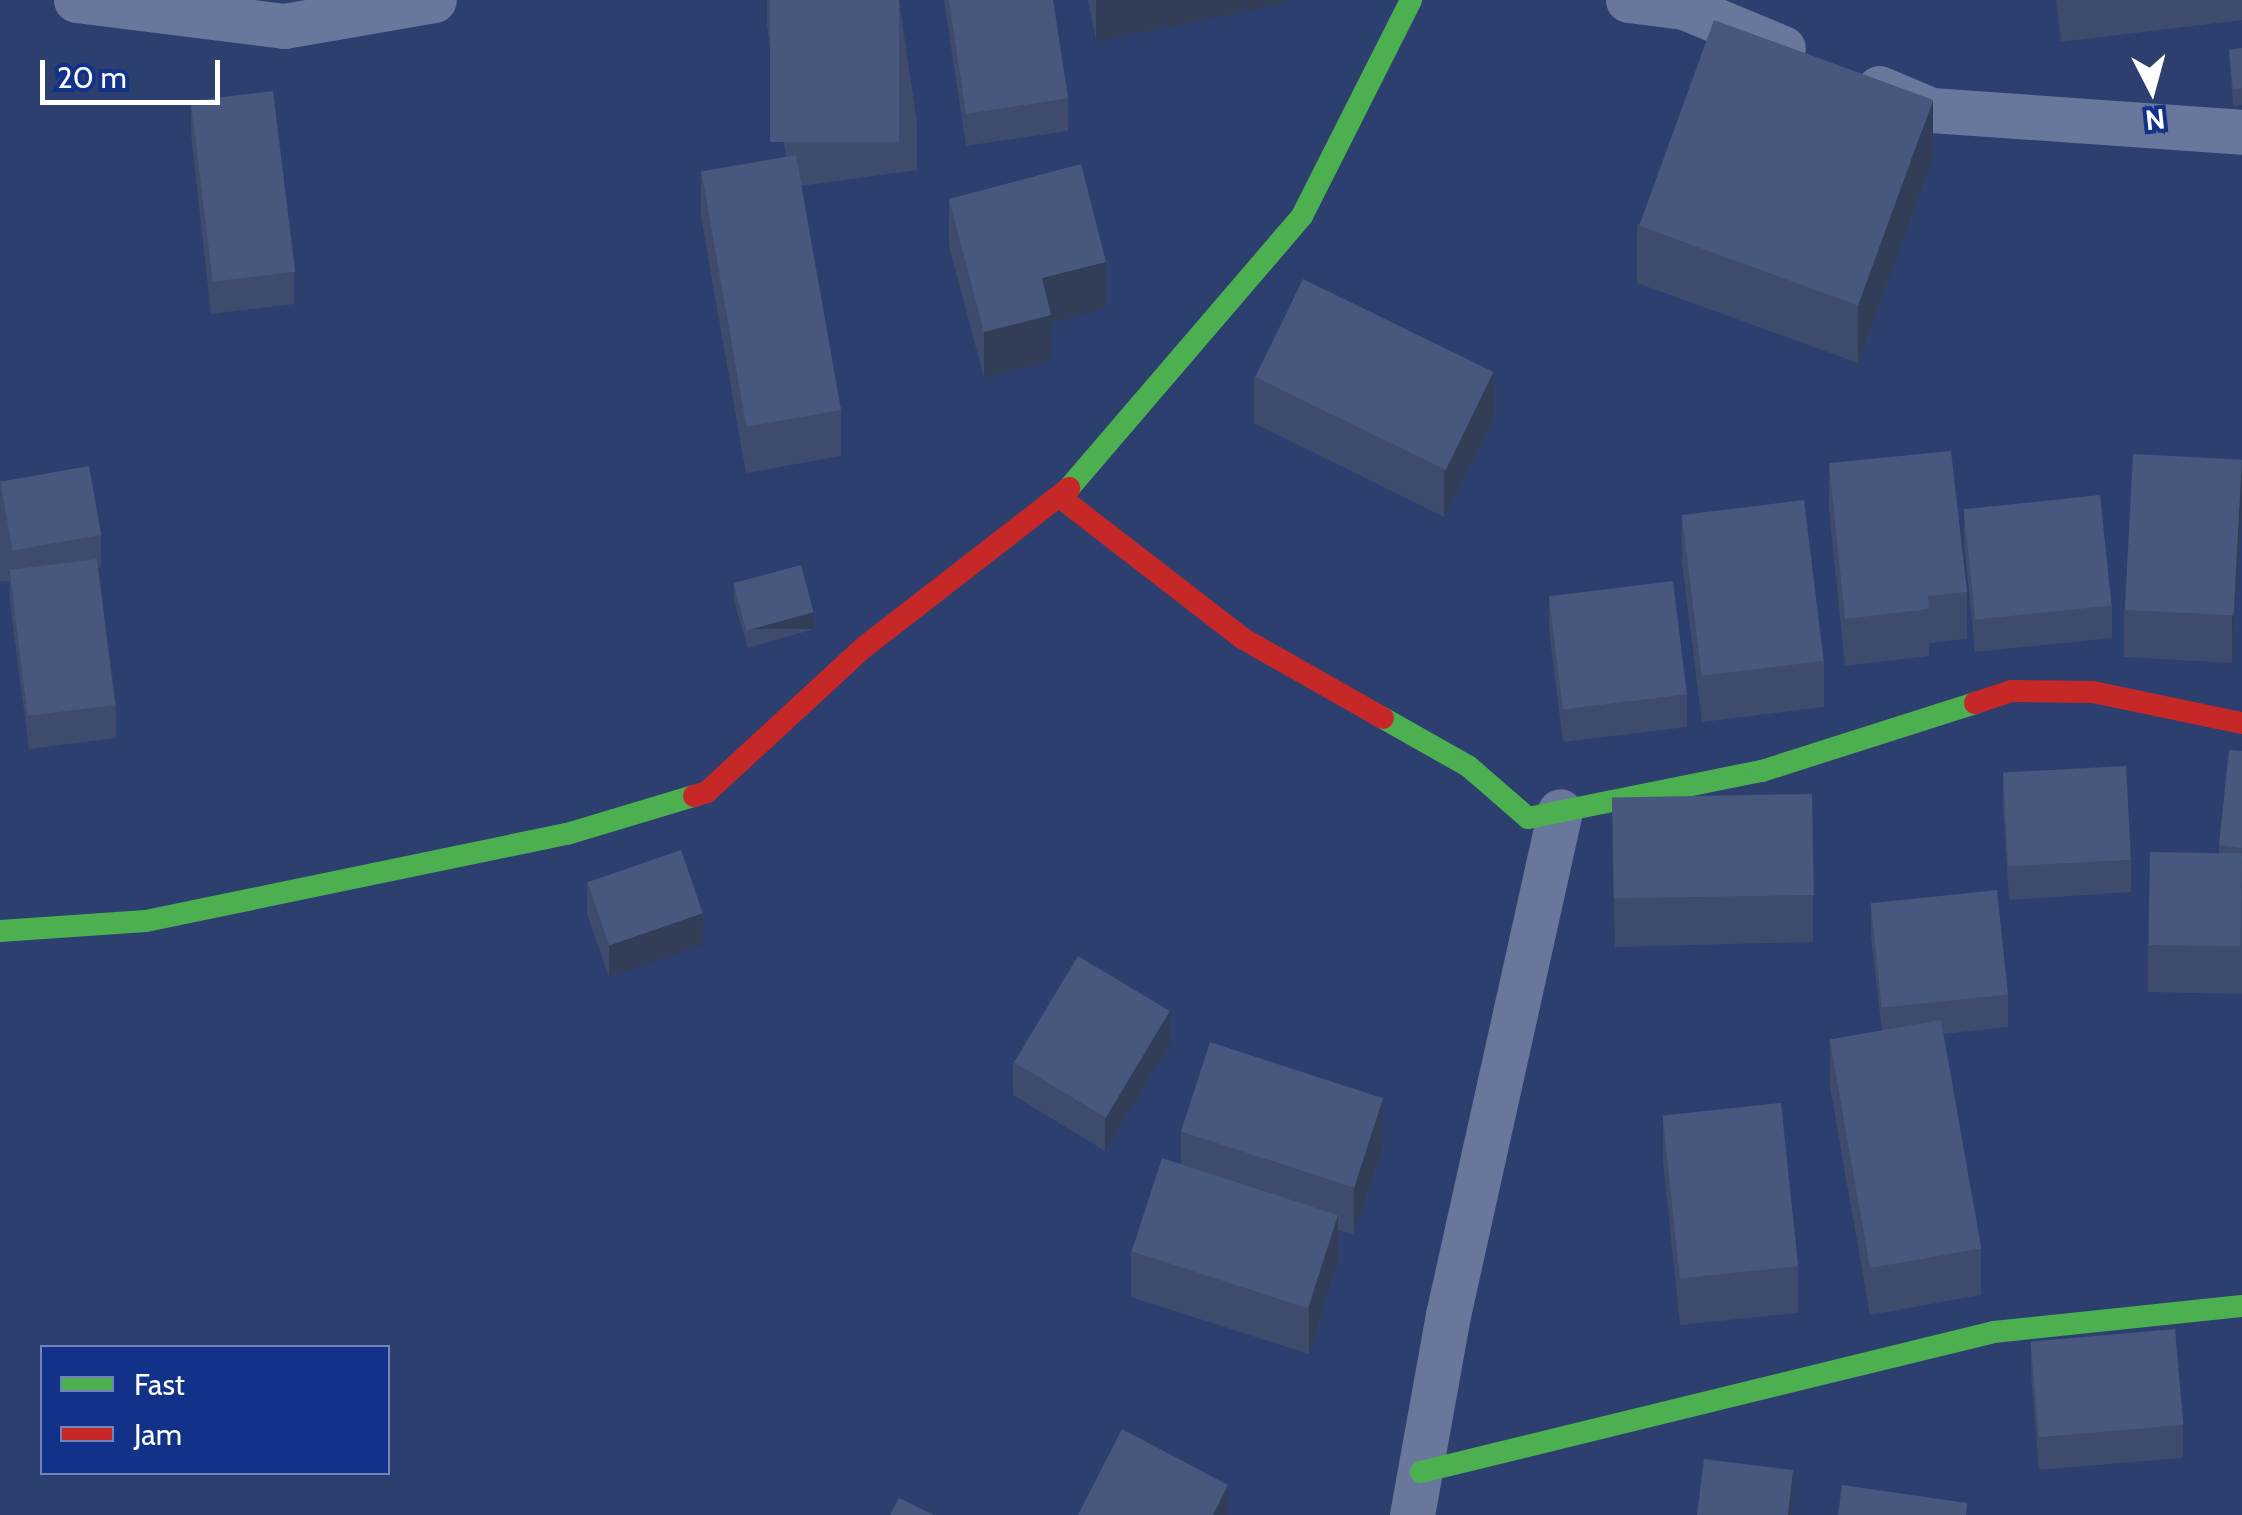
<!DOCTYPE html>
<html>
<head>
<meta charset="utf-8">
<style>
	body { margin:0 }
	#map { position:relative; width:2242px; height:1515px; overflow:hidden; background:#2d3f6f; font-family:Cabin,sans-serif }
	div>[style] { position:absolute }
	.street>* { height:45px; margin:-22.5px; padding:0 22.5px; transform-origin:22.5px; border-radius:22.5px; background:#69779c }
	.fast>* { height:22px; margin:-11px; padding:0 11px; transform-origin:11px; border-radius:11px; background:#4caf50 }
	.jam>* { height:22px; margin:-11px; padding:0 11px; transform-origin:11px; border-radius:11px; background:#c62828 }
	.wall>* { inset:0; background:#3e4b6c }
	.shaded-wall>* { inset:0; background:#323d58; transform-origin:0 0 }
	.building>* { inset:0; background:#48577e; transform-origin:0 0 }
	span { translate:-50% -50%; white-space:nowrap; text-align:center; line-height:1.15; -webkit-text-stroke:8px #12328a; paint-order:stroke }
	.legend { position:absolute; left:40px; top:1345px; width:350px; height:130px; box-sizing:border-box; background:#12328a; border:2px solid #7184b9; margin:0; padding:12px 18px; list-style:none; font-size:30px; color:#fff }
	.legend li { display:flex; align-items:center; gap:20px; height:50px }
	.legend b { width:50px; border:2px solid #7184b9 }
	.north { position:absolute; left:2102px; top:40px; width:100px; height:100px; -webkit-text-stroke:8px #12328a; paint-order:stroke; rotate:174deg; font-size:28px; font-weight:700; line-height:40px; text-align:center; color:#fff }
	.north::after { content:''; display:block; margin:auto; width:35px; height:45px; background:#fff; clip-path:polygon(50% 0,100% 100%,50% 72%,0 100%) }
	.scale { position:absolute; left:40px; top:60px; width:180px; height:45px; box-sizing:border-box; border:5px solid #fff; border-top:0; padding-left:12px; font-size:30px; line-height:35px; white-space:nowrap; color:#fff; -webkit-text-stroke:8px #12328a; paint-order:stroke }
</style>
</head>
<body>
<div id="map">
	<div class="street">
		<i style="left:76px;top:0;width:210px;rotate:7.1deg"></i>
		<i style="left:284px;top:26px;width:152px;rotate:-9.8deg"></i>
		<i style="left:1628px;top:0;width:56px;rotate:7.1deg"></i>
		<i style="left:1684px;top:7px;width:107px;rotate:22.5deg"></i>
		<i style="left:1879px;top:88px;width:56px;rotate:22.9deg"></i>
		<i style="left:1931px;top:110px;width:312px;rotate:4deg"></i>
		<i style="left:1412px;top:1515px;width:203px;rotate:-79.8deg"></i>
		<i style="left:1448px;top:1315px;width:516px;rotate:-77.47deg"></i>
	</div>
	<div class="fast">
		<i style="left:1069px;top:488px;width:358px;rotate:-49.4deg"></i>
		<i style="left:1302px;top:216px;width:242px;rotate:-63.2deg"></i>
		<i style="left:1383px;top:718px;width:98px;rotate:29.5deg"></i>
		<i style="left:1468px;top:766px;width:79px;rotate:40.9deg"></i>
		<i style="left:1528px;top:818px;width:239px;rotate:-11.4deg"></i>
		<i style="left:1762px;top:771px;width:224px;rotate:-17.7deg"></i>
		<i style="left:0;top:931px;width:146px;rotate:-3.9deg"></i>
		<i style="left:146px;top:921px;width:430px;rotate:-11.7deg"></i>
		<i style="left:567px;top:834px;width:133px;rotate:-16.7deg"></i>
		<i style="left:1421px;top:1472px;width:590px;rotate:-13.73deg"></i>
		<i style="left:1994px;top:1332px;width:249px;rotate:-6deg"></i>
	</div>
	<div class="jam">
		<i style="left:1061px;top:498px;width:229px;rotate:37.7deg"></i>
		<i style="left:1242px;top:638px;width:162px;rotate:29.6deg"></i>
		<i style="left:1975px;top:703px;width:38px;rotate:-18deg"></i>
		<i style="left:2011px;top:691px;width:82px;rotate:0.7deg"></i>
		<i style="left:2093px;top:692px;width:152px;rotate:11.8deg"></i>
		<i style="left:694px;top:796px;width:14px;rotate:-17deg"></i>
		<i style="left:707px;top:792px;width:212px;rotate:-42.7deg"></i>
		<i style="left:863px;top:648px;width:261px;rotate:-37.8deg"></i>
	</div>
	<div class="wall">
		<i style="clip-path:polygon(767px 0,899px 0,917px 123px,917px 170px,801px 186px,841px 410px,841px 456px,746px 473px,701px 217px,701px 171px,786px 157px,767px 25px)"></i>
		<i style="clip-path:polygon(944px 0,1053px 0,1068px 98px,1068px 131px,966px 146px)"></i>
		<i style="clip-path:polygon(1088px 0,1286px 0,1286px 3px,1096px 42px)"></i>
		<i style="clip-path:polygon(2056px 0,2242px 0,2242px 20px,2061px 42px)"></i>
		<i style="clip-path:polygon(2242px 48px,2242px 105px,2233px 106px,2229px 50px)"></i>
		<i style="clip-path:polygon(191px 101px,294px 272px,294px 304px,211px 314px,191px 134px)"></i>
		<i style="clip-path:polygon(1933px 158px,1858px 363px,1637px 283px,1637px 225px)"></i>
		<i style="clip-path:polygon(949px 199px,1106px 308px,1051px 323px,1051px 361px,984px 378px,949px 246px)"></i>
		<i style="clip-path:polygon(1254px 376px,1494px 419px,1444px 517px,1254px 423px)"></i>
		<i style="clip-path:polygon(2242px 460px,2242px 508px,2232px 663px,2124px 657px,2124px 610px)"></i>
		<i style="clip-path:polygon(1829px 463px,1967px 592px,1967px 639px,1929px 643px,1929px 656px,1845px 666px,1829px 510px)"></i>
		<i style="clip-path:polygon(0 480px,101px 535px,101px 567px,98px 568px,116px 705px,116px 738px,29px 749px,10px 603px,10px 581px,0 582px)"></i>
		<i style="clip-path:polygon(1964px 509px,2112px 605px,2112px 638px,1975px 652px,1964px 542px)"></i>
		<i style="clip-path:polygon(1682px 516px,1824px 661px,1824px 707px,1702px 722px,1682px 563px)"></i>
		<i style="clip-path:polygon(734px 584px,814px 629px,748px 648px,734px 601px)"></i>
		<i style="clip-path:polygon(1549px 597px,1687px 694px,1687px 727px,1563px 742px,1549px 630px)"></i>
		<i style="clip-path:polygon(2242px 751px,2242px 994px,2148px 992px,2148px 945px,2219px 853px,2219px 845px)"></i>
		<i style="clip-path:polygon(2003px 774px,2131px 860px,2131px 892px,2009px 900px,2003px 807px)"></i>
		<i style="clip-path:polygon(1612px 799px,1813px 895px,1813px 942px,1615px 947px)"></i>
		<i style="clip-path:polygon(587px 882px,703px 945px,609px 977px,587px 914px)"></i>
		<i style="clip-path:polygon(1871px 904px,2008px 994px,2008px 1027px,1943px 1034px,1981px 1249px,1981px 1295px,1870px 1315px,1830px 1087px,1830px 1040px,1882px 1031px,1871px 937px)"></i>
		<i style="clip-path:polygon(1170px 1044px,1105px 1151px,1013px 1095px,1013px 1062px)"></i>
		<i style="clip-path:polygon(1663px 1115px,1798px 1266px,1798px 1313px,1680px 1325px,1663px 1161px)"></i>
		<i style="clip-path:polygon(1181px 1131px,1383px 1145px,1354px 1235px,1338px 1230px,1338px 1261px,1309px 1354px,1131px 1297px,1131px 1251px,1181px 1164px)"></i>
		<i style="clip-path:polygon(2031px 1342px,2183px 1425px,2183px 1458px,2039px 1470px,2031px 1374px)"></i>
	</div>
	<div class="shaded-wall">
		<i style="clip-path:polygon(1096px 0,1286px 0,1286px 3px,1096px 42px)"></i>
		<i style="clip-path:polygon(1933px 100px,1933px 158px,1858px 363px,1858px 305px)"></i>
		<i style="clip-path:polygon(1106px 262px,1106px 308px,1051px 323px,1051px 361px,984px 378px,984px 332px,1042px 278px)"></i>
		<i style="clip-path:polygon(1494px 372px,1494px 419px,1444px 517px,1444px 471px)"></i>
		<i style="clip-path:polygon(2242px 461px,2242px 508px,2232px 663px,2232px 617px)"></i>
		<i style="left:814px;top:612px;width:17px;height:69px;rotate:90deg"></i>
		<i style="clip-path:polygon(703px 913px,703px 945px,609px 977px,609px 944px)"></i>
		<i style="clip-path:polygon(1170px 1011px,1170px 1044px,1105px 1151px,1105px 1118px)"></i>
		<i style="clip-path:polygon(1383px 1098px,1383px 1145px,1354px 1235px,1354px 1188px)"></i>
		<i style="clip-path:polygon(1338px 1214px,1338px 1261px,1309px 1354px,1309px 1307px)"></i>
		<i style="clip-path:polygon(1793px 1470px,1793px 1503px,1792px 1515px,1788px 1515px)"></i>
		<i style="clip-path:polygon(1228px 1485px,1228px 1515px,1213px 1515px)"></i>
	</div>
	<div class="building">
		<i style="left:770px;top:0;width:129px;height:142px"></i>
		<i style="clip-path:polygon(949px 0,1053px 0,1068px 98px,966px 114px)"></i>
		<i style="left:1714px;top:20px;width:233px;height:219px;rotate:20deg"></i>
		<i style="clip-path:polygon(2242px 48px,2242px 88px,2233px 89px,2229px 50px)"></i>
		<i style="left:273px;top:91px;width:182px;height:83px;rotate:83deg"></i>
		<i style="left:796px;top:155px;width:259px;height:96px;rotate:80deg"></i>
		<i style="clip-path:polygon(1081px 164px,1106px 262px,1042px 278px,1051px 315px,984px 332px,949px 199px)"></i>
		<i style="left:1303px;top:279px;width:212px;height:109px;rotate:26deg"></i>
		<i style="clip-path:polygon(1951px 451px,1967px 592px,1928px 596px,1929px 609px,1845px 619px,1829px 463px)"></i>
		<i style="left:2133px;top:454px;width:109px;height:156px;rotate:3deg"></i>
		<i style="left:89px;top:466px;width:70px;height:90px;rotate:80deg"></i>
		<i style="left:2100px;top:495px;width:111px;height:137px;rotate:84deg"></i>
		<i style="left:1804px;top:500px;width:162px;height:123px;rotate:83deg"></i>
		<i style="left:97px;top:559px;width:147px;height:88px;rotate:83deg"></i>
		<i style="left:801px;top:565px;width:49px;height:70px;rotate:75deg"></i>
		<i style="left:1673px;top:581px;width:114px;height:125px;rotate:83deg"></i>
		<i style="clip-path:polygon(2229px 750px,2242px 751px,2242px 848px,2219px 845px)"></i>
		<i style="left:2126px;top:766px;width:94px;height:123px;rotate:87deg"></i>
		<i style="left:1812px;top:794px;width:101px;height:200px;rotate:89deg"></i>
		<i style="left:681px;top:850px;width:67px;height:99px;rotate:71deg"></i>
		<i style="left:2150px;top:852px;width:92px;height:93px;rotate:1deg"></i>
		<i style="left:1997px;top:890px;width:105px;height:127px;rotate:84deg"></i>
		<i style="left:1078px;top:956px;width:107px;height:124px;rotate:31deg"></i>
		<i style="left:1941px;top:1020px;width:232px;height:113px;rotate:80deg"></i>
		<i style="left:1210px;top:1042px;width:182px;height:94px;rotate:18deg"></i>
		<i style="left:1781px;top:1103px;width:164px;height:119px;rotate:84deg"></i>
		<i style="left:1162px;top:1158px;width:185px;height:98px;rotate:18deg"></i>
		<i style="left:2175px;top:1329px;width:96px;height:145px;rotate:85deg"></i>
		<i style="clip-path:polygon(1122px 1429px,1228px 1485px,1213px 1515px,1078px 1515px)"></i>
		<i style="clip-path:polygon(1704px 1459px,1793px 1470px,1788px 1515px,1697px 1515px)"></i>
		<i style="clip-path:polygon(1842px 1485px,1967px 1503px,1966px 1515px,1838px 1515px)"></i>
		<i style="clip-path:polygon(899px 1498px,934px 1515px,890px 1515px)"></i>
	</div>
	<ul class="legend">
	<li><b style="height:12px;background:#4caf50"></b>Fast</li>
	<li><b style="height:12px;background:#c62828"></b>Jam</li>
	</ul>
	<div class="north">N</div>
	<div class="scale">20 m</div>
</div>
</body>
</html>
